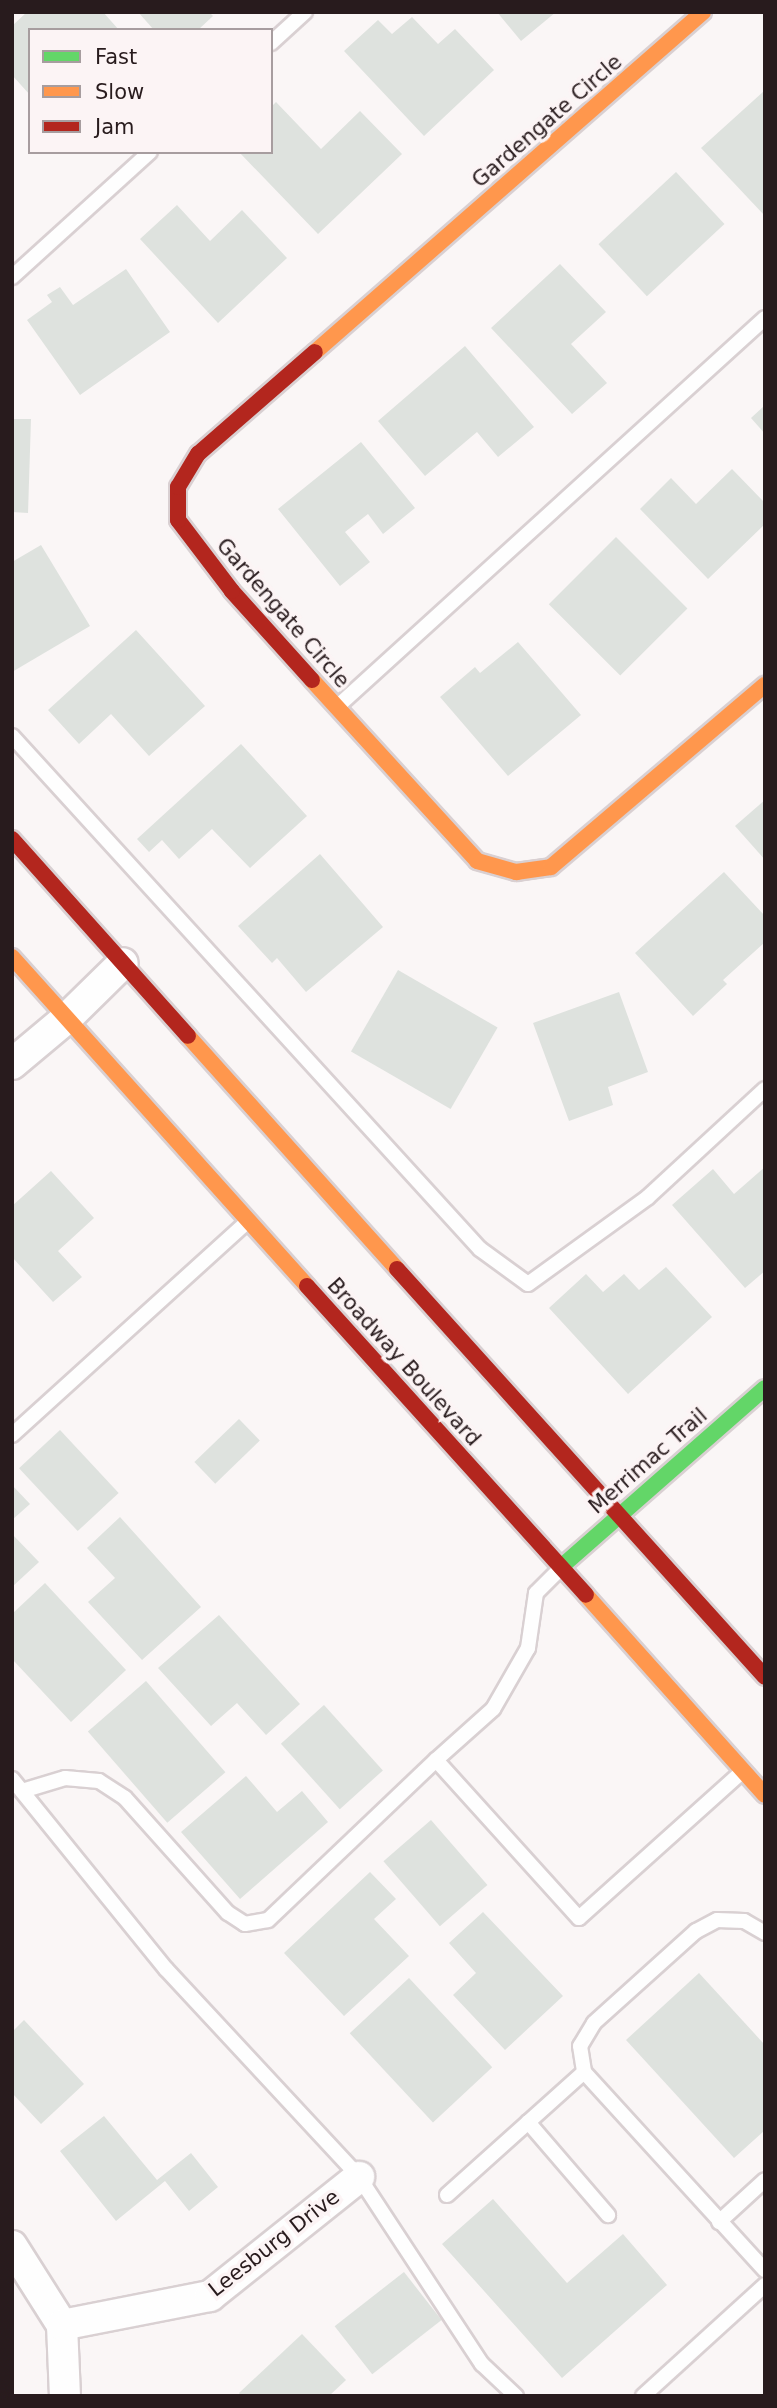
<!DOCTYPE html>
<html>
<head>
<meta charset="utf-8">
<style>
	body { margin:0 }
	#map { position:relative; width:777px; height:2408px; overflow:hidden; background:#faf6f6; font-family:"DejaVu Sans",sans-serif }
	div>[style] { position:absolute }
	.building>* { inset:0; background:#dee2de; transform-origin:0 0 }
	.roads { filter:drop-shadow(2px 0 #d9d0d2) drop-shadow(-2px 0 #d9d0d2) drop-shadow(0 2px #d9d0d2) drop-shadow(0 -2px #d9d0d2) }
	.lane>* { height:14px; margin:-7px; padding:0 7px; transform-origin:7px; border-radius:7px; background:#fefefe }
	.street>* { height:30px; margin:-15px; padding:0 15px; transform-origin:15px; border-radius:15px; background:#fefefe }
	.fast>* { height:16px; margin:-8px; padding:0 8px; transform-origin:8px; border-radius:8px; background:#63d668 }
	.slow>* { height:16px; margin:-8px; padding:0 8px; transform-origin:8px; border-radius:8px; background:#ff974d }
	.jam>* { height:16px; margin:-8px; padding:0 8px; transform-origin:8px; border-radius:8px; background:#b3261e }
	span { translate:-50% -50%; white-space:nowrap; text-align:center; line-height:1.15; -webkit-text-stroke:7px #fcf4f5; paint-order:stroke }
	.street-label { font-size:21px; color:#281b1d }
	.frame { position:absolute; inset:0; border:14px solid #281b1d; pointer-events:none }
	.legend { position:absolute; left:28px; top:28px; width:245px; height:126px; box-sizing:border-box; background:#fcf4f5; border:2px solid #a79d9f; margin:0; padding:9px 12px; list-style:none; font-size:21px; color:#281b1d }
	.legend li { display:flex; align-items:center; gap:14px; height:35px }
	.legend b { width:35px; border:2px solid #a79d9f }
</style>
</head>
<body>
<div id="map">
	<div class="building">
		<i style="clip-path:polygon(27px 12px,103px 12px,119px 30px,30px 30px,30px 95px,12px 75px,12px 26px)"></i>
		<i style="clip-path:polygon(138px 12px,209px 12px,213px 16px,198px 30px,154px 30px)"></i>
		<i style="clip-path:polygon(497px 12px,556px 12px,521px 41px)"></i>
		<i style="clip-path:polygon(412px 17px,438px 44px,455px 29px,494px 70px,424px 136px,344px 51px,378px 20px,392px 34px)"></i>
		<i style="clip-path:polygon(765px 90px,765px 216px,701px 148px)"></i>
		<i style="clip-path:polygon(276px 102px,321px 149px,360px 111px,402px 154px,318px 234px,239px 152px,271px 152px,271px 107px)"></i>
		<i style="left:676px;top:172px;width:71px;height:106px;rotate:47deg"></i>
		<i style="clip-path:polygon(177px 205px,210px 241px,242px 210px,287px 258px,218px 323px,140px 239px)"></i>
		<i style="clip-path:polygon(560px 264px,606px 312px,571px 344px,607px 383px,572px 414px,491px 328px)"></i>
		<i style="clip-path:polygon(126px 269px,170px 332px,80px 395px,27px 320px,52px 302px,47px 295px,60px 287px,73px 305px)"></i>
		<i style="clip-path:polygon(465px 346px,534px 427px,498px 457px,477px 432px,425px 476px,378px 421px)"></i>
		<i style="clip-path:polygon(765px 405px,765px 434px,751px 418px)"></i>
		<i style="clip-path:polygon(12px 419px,31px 419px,28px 513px,12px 512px)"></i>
		<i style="clip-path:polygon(361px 442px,415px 508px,383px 534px,368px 514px,345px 532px,370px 562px,340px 586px,278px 509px)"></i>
		<i style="clip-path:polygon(732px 469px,765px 503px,765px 524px,708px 579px,640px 509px,671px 478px,696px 504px)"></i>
		<i style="left:616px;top:537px;width:101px;height:95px;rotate:45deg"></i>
		<i style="clip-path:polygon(41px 545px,90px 626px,12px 672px,12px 562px)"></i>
		<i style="clip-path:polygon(136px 630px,205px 706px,149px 756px,111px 714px,79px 744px,48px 710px)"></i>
		<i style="clip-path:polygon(518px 642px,581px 715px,508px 776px,440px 697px,475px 667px,480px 673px)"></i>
		<i style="clip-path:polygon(241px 744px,307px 816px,250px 868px,212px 829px,179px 859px,162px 840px,149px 852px,137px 839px)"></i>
		<i style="clip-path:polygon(765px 800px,765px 860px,735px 826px)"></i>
		<i style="clip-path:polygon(320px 854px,383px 927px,306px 992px,277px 958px,272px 963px,238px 926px)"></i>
		<i style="clip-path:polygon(724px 872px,765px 916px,765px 942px,723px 980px,727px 984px,693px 1016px,635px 953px)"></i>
		<i style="left:398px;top:970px;width:115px;height:94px;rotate:30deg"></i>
		<i style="clip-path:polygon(619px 992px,648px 1072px,608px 1087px,613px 1105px,569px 1121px,533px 1023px)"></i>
		<i style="clip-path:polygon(765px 1167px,765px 1271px,745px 1288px,672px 1205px,713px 1169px,734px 1194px)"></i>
		<i style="clip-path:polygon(51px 1171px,94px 1218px,58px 1251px,82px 1277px,53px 1302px,12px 1257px,12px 1206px)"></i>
		<i style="clip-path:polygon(666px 1267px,712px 1317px,628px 1394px,549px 1308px,586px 1274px,603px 1292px,624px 1274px,639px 1290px)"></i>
		<i style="left:239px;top:1419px;width:30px;height:62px;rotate:46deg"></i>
		<i style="left:60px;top:1430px;width:86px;height:56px;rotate:47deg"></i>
		<i style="clip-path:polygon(12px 1485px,30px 1504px,12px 1520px)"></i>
		<i style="clip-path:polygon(120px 1517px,201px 1607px,142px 1660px,88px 1602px,115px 1578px,87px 1548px)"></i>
		<i style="clip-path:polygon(12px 1534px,39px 1562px,12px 1587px)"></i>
		<i style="clip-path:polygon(45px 1583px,126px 1670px,71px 1722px,12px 1659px,12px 1614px)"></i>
		<i style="clip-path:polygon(219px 1615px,300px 1704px,266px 1735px,237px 1703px,211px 1726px,158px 1668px)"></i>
		<i style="left:146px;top:1681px;width:121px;height:77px;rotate:49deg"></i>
		<i style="left:324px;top:1705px;width:88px;height:58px;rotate:48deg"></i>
		<i style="clip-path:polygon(246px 1776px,277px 1812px,302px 1791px,328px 1822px,240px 1899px,181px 1832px)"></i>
		<i style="left:431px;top:1820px;width:86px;height:63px;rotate:49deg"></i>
		<i style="clip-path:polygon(370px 1872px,396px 1899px,374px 1919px,409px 1956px,344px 2016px,284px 1953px)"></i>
		<i style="clip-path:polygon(483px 1912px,563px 1996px,505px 2050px,453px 1995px,476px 1973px,449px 1943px)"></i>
		<i style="clip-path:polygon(699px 1973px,765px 2045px,765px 2130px,734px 2158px,626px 2040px)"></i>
		<i style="left:409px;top:1978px;width:122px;height:81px;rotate:47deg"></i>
		<i style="clip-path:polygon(24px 2020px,84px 2084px,41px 2124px,12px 2093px,12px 2032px)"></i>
		<i style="clip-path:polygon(104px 2116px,157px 2180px,191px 2153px,218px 2187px,189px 2211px,165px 2181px,116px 2221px,60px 2151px)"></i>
		<i style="clip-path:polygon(493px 2199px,567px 2283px,623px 2234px,667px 2285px,562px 2378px,442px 2244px)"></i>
		<i style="left:404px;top:2272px;width:61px;height:88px;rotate:52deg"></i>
		<i style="clip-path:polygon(302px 2334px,346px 2380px,329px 2396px,241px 2396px,239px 2393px)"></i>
	</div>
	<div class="roads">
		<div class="lane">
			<i style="left:271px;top:43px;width:46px;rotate:-42.4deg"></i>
			<i style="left:12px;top:277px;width:186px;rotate:-42.2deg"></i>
			<i style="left:338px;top:706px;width:577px;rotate:-42.26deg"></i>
			<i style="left:12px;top:736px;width:694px;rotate:47.63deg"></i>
			<i style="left:480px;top:1249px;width:59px;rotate:36.1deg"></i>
			<i style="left:528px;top:1284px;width:148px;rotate:-35.9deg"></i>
			<i style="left:648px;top:1197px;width:159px;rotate:-42.7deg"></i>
			<i style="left:12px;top:1435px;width:317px;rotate:-42.2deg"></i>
			<i style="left:560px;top:1569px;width:34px;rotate:135deg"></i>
			<i style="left:536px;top:1593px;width:56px;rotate:98.3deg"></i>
			<i style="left:528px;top:1648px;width:70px;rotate:119.8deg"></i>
			<i style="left:493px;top:1709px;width:76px;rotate:138.2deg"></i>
			<i style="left:436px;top:1760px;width:213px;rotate:47.9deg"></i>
			<i style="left:579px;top:1918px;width:219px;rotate:-41.9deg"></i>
			<i style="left:12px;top:1779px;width:245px;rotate:51deg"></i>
			<i style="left:166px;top:1969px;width:284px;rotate:47.1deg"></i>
			<i style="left:359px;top:2177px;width:224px;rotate:56.7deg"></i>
			<i style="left:482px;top:2364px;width:47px;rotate:43.3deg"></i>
			<i style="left:22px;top:1791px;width:45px;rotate:-16.8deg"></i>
			<i style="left:65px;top:1778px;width:34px;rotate:5deg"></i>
			<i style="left:99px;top:1781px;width:31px;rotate:33deg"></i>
			<i style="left:125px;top:1798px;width:154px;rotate:48.2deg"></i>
			<i style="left:228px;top:1913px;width:20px;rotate:33deg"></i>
			<i style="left:245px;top:1924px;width:23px;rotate:-10deg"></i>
			<i style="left:268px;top:1920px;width:232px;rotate:-43.6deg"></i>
			<i style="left:765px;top:1933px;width:24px;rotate:-150deg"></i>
			<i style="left:744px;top:1921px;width:27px;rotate:-178deg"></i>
			<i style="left:717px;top:1920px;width:24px;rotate:152deg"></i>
			<i style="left:696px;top:1931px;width:137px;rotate:138deg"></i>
			<i style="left:594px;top:2023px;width:27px;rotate:121deg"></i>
			<i style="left:580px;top:2046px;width:26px;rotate:81deg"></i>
			<i style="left:584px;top:2072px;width:268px;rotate:47.6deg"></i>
			<i style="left:528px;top:2122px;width:123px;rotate:49.3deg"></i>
			<i style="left:447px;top:2195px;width:184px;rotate:-41.9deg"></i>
			<i style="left:719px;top:2222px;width:62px;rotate:-42.4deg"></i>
			<i style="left:643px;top:2396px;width:165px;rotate:-42.3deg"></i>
		</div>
		<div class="street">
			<i style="left:12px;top:1064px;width:72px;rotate:-39.9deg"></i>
			<i style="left:67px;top:1018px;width:78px;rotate:-44.5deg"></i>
			<i style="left:12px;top:2246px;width:93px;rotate:57.7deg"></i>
			<i style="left:62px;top:2325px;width:71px;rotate:87.6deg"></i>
			<i style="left:62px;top:2325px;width:151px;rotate:-11.1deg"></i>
			<i style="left:210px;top:2296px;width:191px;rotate:-38.6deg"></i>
		</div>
		<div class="fast">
			<i style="left:561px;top:1567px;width:271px;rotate:-41.3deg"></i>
		</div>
		<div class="slow">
			<i style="left:315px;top:352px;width:516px;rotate:-41.23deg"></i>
			<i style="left:312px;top:680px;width:245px;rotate:47.6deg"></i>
			<i style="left:477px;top:861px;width:41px;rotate:15.8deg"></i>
			<i style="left:516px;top:872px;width:35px;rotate:-8deg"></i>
			<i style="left:551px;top:867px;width:281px;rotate:-40.4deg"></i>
			<i style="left:12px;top:957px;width:442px;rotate:48.1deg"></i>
			<i style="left:188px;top:1036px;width:313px;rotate:48.1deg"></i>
			<i style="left:586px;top:1595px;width:268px;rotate:48.2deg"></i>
		</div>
		<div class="jam">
			<i style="left:312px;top:680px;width:120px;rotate:-132deg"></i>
			<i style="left:232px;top:591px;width:89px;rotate:-127.3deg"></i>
			<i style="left:178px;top:520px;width:33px;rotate:-90deg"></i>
			<i style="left:178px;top:487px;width:39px;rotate:-59deg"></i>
			<i style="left:198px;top:454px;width:155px;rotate:-41.1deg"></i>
			<i style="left:12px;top:839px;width:264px;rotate:48.2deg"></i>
			<i style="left:397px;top:1269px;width:549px;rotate:47.95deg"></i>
			<i style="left:307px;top:1286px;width:416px;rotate:47.9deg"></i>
		</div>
	</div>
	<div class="street-label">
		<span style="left:547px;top:121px;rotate:-41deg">Gardengate Circle</span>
		<span style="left:283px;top:613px;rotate:49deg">Gardengate Circle</span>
		<span style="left:404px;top:1362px;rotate:48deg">Broadway Boulevard</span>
		<span style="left:648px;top:1461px;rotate:-41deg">Merrimac Trail</span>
		<span style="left:274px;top:2243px;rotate:-38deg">Leesburg Drive</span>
	</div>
	<div class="frame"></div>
	<ul class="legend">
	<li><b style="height:9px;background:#63d668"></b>Fast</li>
	<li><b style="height:9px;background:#ff974d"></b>Slow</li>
	<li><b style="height:9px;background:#b3261e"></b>Jam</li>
	</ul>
</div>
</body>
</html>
